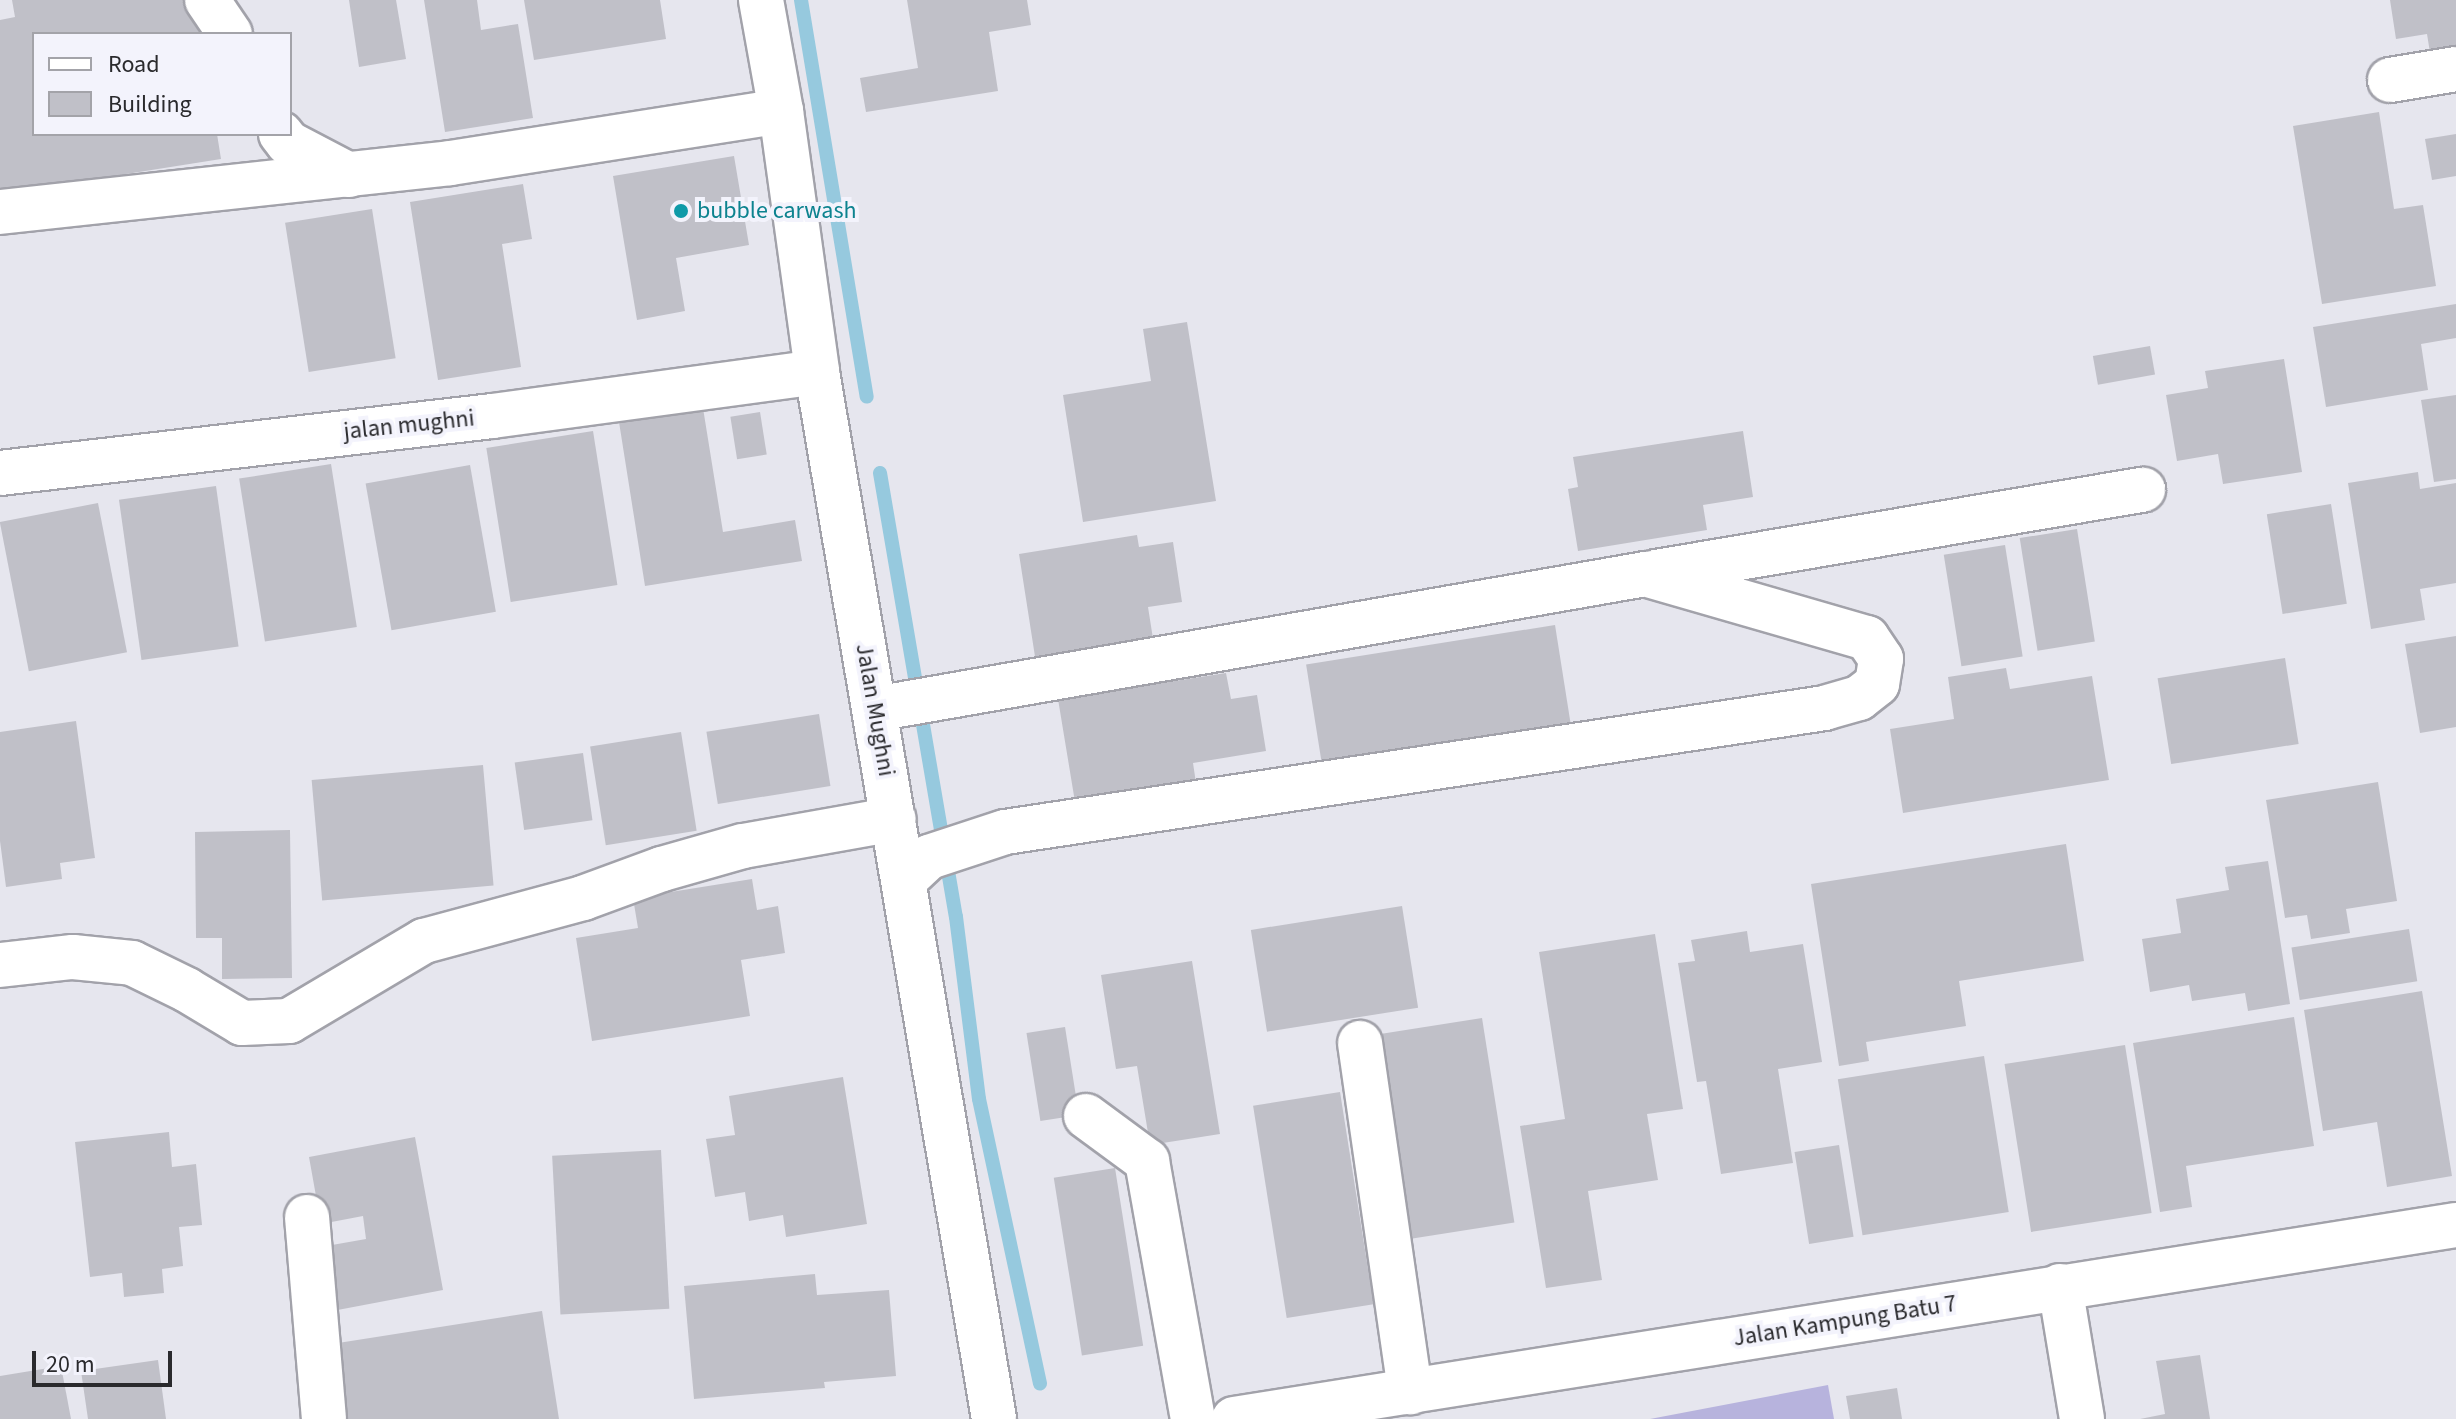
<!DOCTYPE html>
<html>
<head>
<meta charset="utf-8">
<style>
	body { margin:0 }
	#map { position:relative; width:2456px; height:1419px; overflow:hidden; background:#e6e6ee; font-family:"Source Sans 3",sans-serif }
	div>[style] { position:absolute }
	.green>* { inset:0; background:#b7b3dd }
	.stream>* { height:14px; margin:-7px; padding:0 7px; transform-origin:7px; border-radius:7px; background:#96c9de }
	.building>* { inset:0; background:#c0c0c8; transform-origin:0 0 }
	.roads { filter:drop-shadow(2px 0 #a2a2aa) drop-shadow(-2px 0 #a2a2aa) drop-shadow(0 2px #a2a2aa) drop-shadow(0 -2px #a2a2aa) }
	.minor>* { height:44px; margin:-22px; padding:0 22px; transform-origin:22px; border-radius:22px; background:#fff }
	.dots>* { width:22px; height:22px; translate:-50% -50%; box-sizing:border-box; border:4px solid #f3f3fc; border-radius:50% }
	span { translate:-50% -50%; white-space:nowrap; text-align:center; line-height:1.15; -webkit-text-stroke:8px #f3f3fc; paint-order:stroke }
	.culture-label { font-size:24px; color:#0d838f }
	.left { translate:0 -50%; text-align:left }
	.street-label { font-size:24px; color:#2a2a2d }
	.legend { position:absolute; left:32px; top:32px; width:260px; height:104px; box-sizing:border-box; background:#f3f3fc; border:2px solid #a3a3a9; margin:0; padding:10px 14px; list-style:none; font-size:24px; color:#2a2a2d }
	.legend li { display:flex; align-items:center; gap:16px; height:40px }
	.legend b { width:40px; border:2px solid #a3a3a9 }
	.scale { position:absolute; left:32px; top:1351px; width:140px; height:36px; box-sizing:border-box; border:4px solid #2a2a2d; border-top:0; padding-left:10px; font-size:24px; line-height:28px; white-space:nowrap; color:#2a2a2d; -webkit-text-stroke:6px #f3f3fc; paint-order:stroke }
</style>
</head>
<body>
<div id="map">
	<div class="green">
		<i style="clip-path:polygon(1828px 1385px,1834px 1419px,1650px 1419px)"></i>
	</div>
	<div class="stream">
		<i style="left:801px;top:0;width:402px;rotate:80.6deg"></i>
		<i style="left:880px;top:473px;width:450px;rotate:80.3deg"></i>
		<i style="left:956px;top:917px;width:183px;rotate:82.8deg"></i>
		<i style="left:979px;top:1099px;width:291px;rotate:77.9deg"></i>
	</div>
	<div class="building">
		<i style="clip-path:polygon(12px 0,196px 0,202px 34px,34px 34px,34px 134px,217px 134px,221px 159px,0 194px,0 20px,15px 17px)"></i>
		<i style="clip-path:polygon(349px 0,396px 0,406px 59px,359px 67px)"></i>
		<i style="clip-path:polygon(424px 0,477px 0,481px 30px,518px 24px,533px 118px,445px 132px)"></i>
		<i style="clip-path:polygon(524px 0,660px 0,666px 39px,534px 60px)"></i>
		<i style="clip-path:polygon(907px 0,1027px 0,1031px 25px,989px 32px,998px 91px,866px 112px,860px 78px,918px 68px)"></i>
		<i style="clip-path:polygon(2390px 0,2456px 0,2456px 55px,2431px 59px,2427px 34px,2396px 39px)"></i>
		<i style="clip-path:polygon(2379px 112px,2394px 209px,2423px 205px,2436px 286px,2322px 304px,2293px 126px)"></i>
		<i style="clip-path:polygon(2456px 134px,2456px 176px,2432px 180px,2425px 139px)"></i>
		<i style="clip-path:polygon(734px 156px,749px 245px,676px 258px,685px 311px,637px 320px,613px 176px)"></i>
		<i style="clip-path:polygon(523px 184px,532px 239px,502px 244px,521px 367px,438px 380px,410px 202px)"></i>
		<i style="left:372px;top:209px;width:151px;height:88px;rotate:81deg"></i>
		<i style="clip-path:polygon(2456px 304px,2456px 338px,2421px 344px,2428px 390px,2326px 407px,2313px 327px)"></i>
		<i style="clip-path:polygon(1187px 322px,1216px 501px,1083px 522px,1063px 395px,1151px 381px,1143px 329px)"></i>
		<i style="left:2150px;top:346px;width:29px;height:58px;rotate:80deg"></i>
		<i style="clip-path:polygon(2284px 359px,2302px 472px,2223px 484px,2218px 454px,2177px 461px,2166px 395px,2208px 388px,2205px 371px)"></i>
		<i style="clip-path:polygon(2456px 395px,2456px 479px,2434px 482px,2421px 400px)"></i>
		<i style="clip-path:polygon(703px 408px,723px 532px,795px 520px,802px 561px,645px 586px,619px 422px)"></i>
		<i style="left:760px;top:412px;width:43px;height:30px;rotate:81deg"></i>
		<i style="left:593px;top:431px;width:156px;height:108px;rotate:81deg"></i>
		<i style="clip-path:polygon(1743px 431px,1753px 497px,1703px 505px,1707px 530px,1578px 551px,1568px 489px,1578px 487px,1573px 457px)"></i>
		<i style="left:331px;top:464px;width:165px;height:93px;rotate:81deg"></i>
		<i style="left:470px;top:465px;width:149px;height:106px;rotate:80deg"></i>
		<i style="clip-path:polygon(2418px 472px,2420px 489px,2456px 483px,2456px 583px,2420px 589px,2425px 620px,2371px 629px,2348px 483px)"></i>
		<i style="left:216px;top:486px;width:162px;height:98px;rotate:82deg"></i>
		<i style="left:98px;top:503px;width:152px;height:100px;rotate:79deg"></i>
		<i style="left:2331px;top:504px;width:101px;height:65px;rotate:81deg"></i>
		<i style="left:2077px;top:529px;width:114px;height:58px;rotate:81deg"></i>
		<i style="clip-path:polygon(1137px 535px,1139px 547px,1173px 542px,1182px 602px,1148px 607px,1154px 645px,1036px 663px,1019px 554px)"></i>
		<i style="left:2005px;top:545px;width:113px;height:62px;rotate:81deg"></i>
		<i style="left:1555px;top:625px;width:103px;height:252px;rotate:81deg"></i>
		<i style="clip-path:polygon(2456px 636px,2456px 727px,2420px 733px,2405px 644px)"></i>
		<i style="left:2285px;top:658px;width:87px;height:129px;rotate:81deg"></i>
		<i style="clip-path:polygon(2006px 668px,2010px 689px,2092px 676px,2109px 780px,1903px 813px,1890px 729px,1954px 719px,1948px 677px)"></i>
		<i style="clip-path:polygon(1226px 673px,1231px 699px,1257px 695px,1266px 751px,1193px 763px,1196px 783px,1075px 802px,1058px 699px)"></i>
		<i style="left:819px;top:714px;width:73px;height:114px;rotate:81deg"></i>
		<i style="clip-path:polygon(76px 721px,95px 858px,60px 863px,62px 879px,6px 887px,0 841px,0 732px)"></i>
		<i style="left:681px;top:732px;width:100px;height:92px;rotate:81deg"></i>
		<i style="left:583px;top:753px;width:68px;height:69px;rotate:82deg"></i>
		<i style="left:483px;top:765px;width:121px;height:172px;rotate:85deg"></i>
		<i style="clip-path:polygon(2378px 782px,2397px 901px,2346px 909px,2350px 933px,2311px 939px,2307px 915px,2285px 918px,2266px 800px)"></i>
		<i style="clip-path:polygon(290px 830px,292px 978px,222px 979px,222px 938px,196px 938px,195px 832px)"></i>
		<i style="clip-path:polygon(2066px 844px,2084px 961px,1959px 981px,1966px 1026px,1866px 1042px,1869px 1061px,1839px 1066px,1811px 884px)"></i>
		<i style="clip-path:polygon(2268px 861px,2290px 1004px,2248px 1011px,2245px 993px,2192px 1001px,2189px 985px,2150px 992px,2142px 939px,2181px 933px,2176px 899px,2229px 890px,2225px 867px)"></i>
		<i style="clip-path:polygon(752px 879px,757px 910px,778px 906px,785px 953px,741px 960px,750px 1016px,592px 1041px,576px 938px,638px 928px,633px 898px)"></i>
		<i style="left:1402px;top:906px;width:103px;height:153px;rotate:81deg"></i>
		<i style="left:2409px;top:929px;width:53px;height:119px;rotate:81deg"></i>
		<i style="clip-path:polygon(1747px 931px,1750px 952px,1803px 944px,1822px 1062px,1778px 1069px,1793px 1163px,1721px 1174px,1706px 1081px,1697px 1082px,1678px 963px,1695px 961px,1691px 940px)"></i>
		<i style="clip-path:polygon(1655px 934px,1683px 1109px,1647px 1114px,1658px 1180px,1588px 1191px,1602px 1280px,1546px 1288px,1520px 1126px,1565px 1119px,1539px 952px)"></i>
		<i style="clip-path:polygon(1192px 961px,1220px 1134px,1150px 1145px,1137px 1066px,1116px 1069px,1101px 975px)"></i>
		<i style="clip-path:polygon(2422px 991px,2452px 1176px,2387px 1187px,2377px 1122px,2323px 1131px,2304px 1010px)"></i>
		<i style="clip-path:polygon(2294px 1017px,2314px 1146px,2186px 1166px,2192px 1207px,2160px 1212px,2133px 1043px)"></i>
		<i style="left:1482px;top:1018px;width:207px;height:103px;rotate:81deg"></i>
		<i style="left:1065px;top:1027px;width:89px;height:39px;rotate:81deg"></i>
		<i style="left:2125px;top:1045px;width:170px;height:122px;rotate:81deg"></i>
		<i style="left:1984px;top:1056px;width:158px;height:148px;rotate:81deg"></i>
		<i style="clip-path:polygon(843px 1077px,867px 1224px,786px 1237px,783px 1215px,749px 1221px,745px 1192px,715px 1197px,706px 1139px,735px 1135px,729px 1096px)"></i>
		<i style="left:1340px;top:1092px;width:215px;height:88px;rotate:81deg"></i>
		<i style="clip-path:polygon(169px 1132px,172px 1167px,196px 1164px,202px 1225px,179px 1227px,183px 1266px,162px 1269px,164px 1293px,124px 1297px,122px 1273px,90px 1277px,75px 1142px)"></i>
		<i style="clip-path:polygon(415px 1137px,443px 1290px,327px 1312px,315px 1248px,366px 1239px,363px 1216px,321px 1224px,309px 1157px)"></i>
		<i style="left:1839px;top:1145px;width:93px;height:45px;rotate:81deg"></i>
		<i style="left:661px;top:1150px;width:159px;height:109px;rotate:87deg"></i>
		<i style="left:1115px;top:1168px;width:180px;height:62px;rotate:81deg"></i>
		<i style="clip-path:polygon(815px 1274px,817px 1295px,889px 1290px,896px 1376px,824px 1382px,825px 1388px,694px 1399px,684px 1286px)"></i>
		<i style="clip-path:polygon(542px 1311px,559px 1419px,330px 1419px,319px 1346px)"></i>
		<i style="clip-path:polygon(2200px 1355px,2210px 1419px,2140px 1419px,2165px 1414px,2156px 1361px)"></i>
		<i style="clip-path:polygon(158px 1360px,166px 1419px,88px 1419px,81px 1371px)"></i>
		<i style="clip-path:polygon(61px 1366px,71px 1419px,0 1419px,0 1376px)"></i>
		<i style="clip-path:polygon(1897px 1388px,1902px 1419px,1850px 1419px,1846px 1396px)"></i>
	</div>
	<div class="roads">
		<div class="minor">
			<i style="left:207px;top:0;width:41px;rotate:55.9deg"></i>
			<i style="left:761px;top:0;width:113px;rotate:79.8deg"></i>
			<i style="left:781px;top:111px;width:263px;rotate:82.1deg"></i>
			<i style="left:817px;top:372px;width:1062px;rotate:80.4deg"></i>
			<i style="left:2390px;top:80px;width:67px;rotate:-9.5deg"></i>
			<i style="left:281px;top:134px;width:11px;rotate:52deg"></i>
			<i style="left:288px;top:143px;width:69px;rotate:27.7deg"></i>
			<i style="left:0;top:212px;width:453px;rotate:-6.2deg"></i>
			<i style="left:450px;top:163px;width:335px;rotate:-8.9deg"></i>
			<i style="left:0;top:473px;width:495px;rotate:-6.6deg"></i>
			<i style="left:492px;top:416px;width:328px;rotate:-7.7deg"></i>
			<i style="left:1656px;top:572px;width:494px;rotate:-9.6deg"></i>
			<i style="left:875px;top:709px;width:782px;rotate:-9.94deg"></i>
			<i style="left:1645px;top:574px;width:231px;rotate:16.1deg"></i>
			<i style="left:1867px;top:638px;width:25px;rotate:56deg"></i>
			<i style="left:1881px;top:659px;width:25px;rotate:99deg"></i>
			<i style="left:1877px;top:684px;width:23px;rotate:142deg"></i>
			<i style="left:1859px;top:698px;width:35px;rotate:164deg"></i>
			<i style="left:1825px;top:708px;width:829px;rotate:171.4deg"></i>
			<i style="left:1005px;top:832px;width:80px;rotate:161.8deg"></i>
			<i style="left:929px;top:857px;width:34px;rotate:137deg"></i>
			<i style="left:0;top:965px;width:73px;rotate:-6.3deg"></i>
			<i style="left:73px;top:957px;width:59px;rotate:5.8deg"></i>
			<i style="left:132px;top:963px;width:61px;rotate:26.1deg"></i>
			<i style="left:187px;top:990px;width:64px;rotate:31deg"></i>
			<i style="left:242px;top:1023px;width:47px;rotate:-2.4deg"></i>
			<i style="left:289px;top:1021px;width:157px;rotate:-30.7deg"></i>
			<i style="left:424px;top:941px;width:165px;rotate:-15.1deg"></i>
			<i style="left:583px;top:898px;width:84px;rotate:-20.2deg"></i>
			<i style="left:662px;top:869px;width:84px;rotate:-15.9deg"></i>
			<i style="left:743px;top:846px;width:153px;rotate:-10.1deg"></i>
			<i style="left:1360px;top:1043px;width:353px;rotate:81.8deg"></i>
			<i style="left:1086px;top:1116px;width:76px;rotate:36.4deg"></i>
			<i style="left:1147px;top:1161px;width:262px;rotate:79.9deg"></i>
			<i style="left:307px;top:1217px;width:203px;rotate:85.2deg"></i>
			<i style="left:2060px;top:1286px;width:135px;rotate:80.6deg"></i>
			<i style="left:1234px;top:1419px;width:1237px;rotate:-9.02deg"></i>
		</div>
	</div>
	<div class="dots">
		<i style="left:681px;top:211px;background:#0f9aa8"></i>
	</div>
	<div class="culture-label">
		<span class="left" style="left:697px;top:211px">bubble carwash</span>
	</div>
	<div class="street-label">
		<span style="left:409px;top:425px;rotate:-6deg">jalan mughni</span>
		<span style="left:875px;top:710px;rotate:80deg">Jalan Mughni</span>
		<span style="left:1845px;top:1321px;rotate:-9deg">Jalan Kampung Batu 7</span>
	</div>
	<ul class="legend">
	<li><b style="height:10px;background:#fff"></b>Road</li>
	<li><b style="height:22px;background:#c0c0c8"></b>Building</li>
	</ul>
	<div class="scale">20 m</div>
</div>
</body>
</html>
